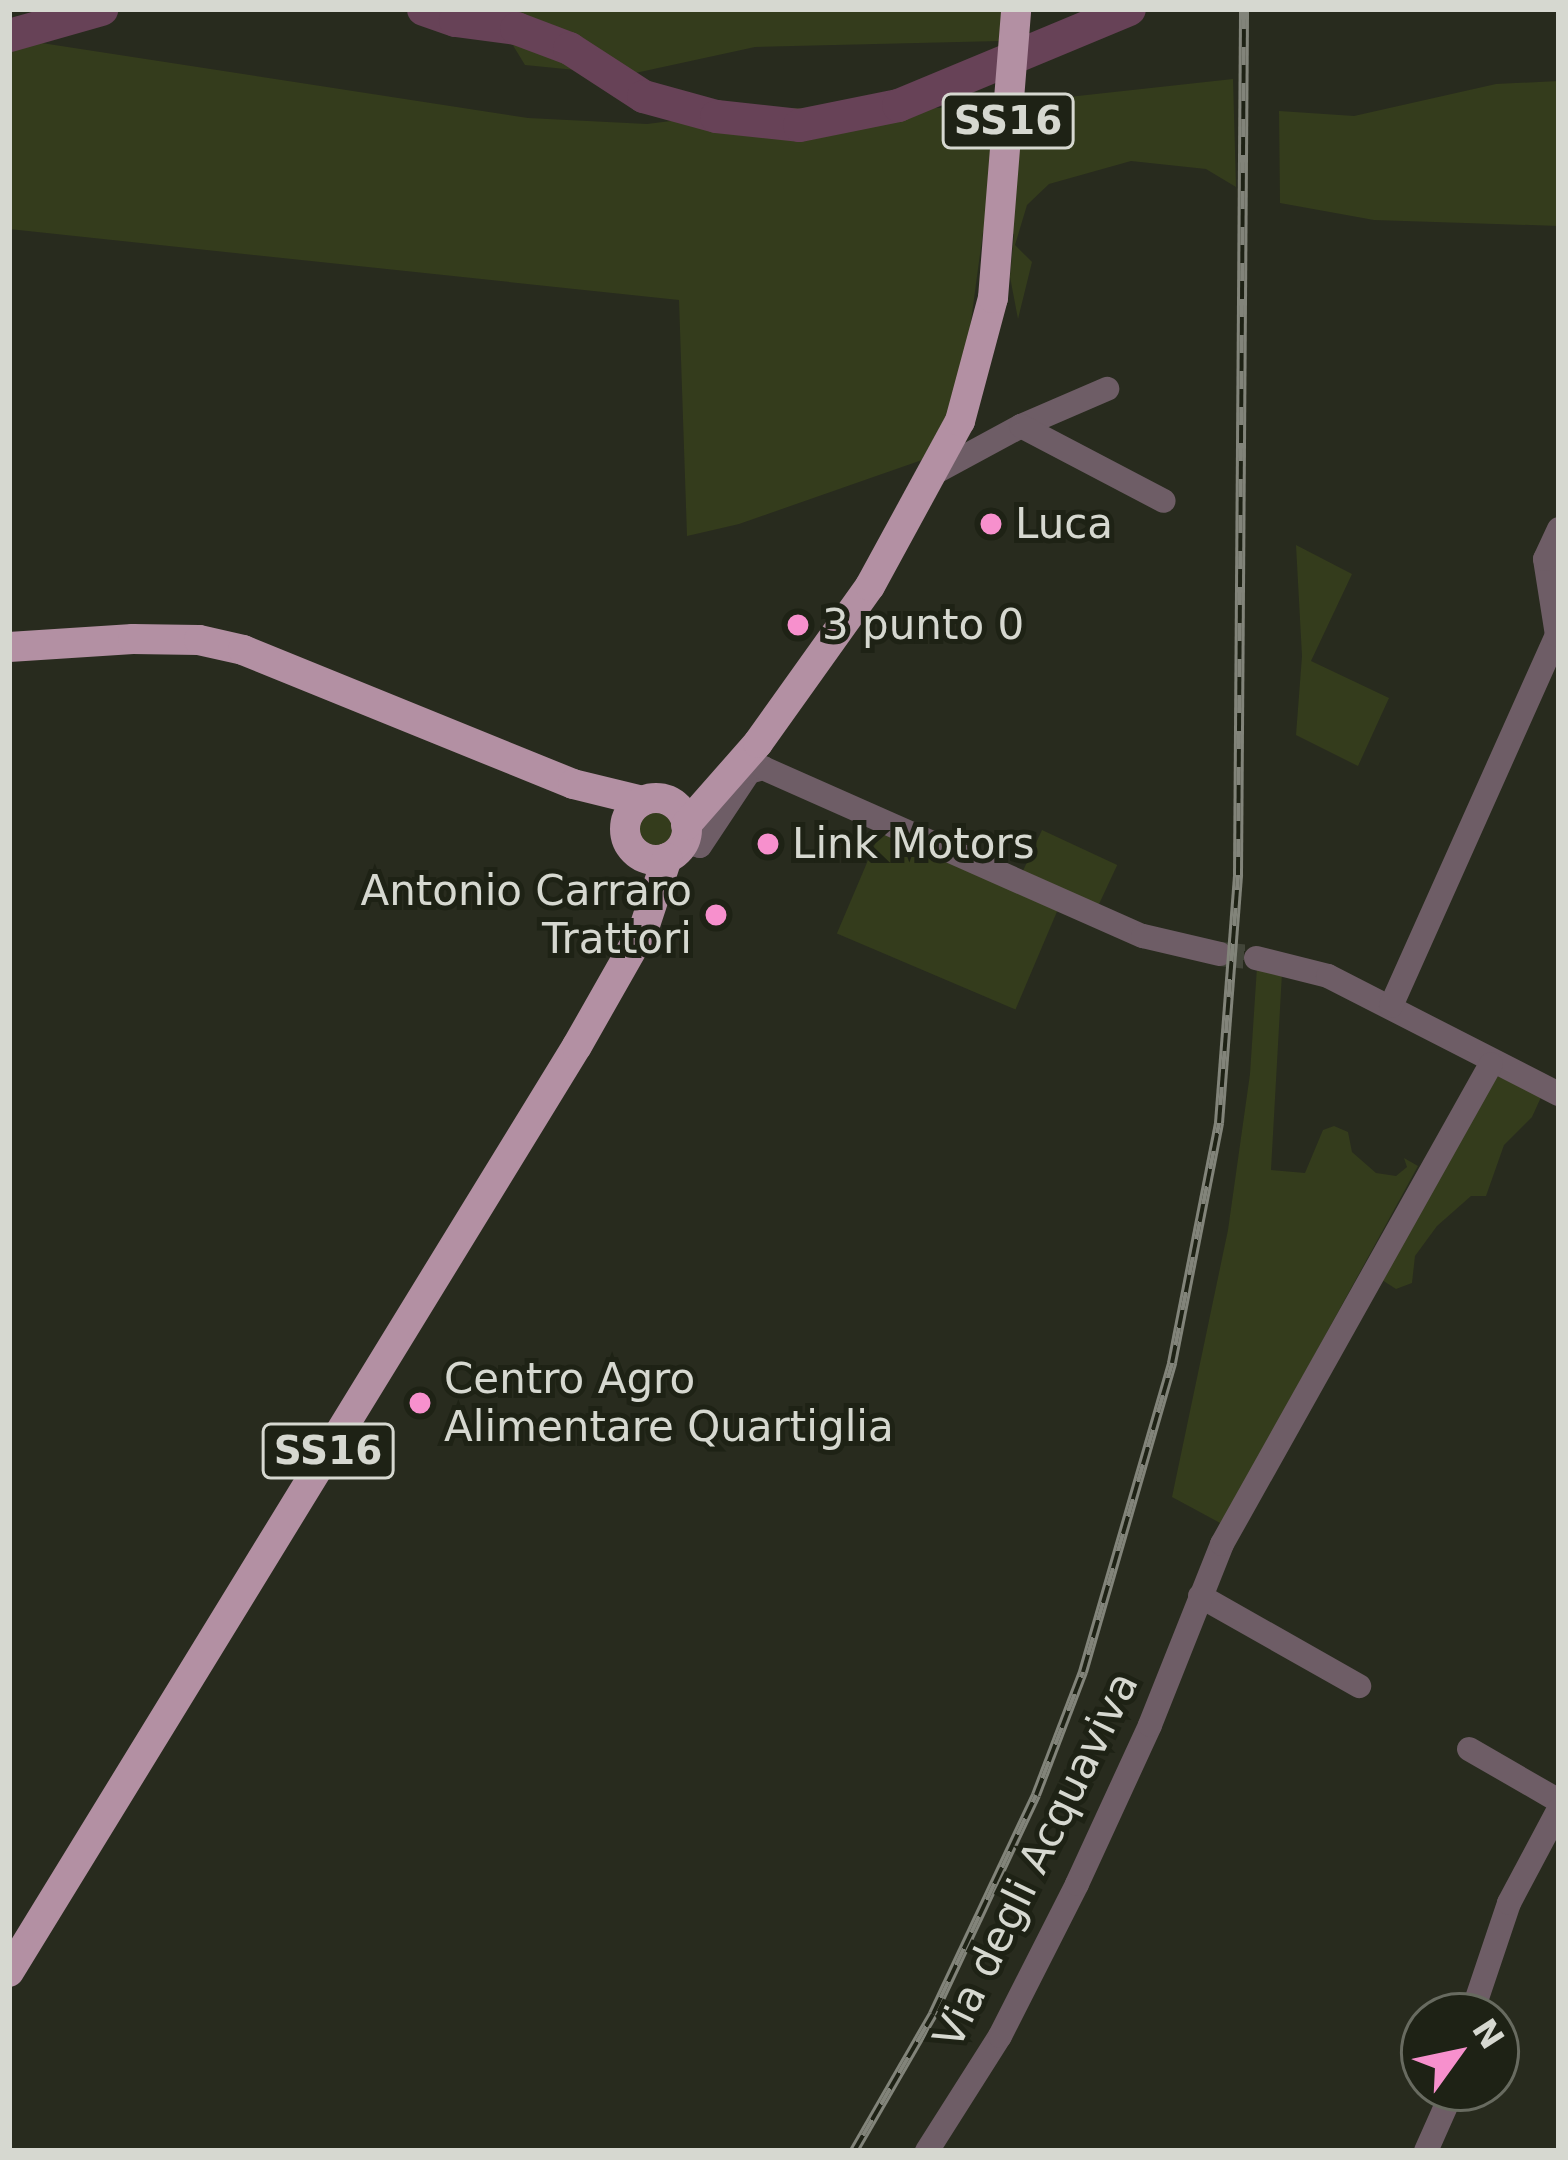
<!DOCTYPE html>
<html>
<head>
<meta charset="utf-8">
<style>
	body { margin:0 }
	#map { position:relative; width:1568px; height:2160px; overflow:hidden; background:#282b1e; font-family:"DejaVu Sans",sans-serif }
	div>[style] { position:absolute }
	.green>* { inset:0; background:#343c1c; transform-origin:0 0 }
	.round { border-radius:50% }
	.river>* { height:33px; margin:-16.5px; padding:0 16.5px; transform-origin:16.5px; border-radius:16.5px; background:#674257 }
	.minor-tunnel>* { height:24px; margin-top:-12px; transform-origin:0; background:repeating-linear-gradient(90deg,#424539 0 24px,transparent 0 36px) }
	.minor>* { height:24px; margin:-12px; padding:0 12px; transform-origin:12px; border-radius:12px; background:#6e5d66 }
	.major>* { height:30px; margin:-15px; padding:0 15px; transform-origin:15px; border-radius:15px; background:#b390a3 }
	.major>.ring { margin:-15px; padding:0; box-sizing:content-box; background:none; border:30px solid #b390a3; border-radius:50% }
	.rail>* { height:10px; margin-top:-5px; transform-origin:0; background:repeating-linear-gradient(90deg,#1e2215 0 18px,#82847a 0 36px); box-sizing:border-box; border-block:3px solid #82847a }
	.dots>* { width:33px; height:33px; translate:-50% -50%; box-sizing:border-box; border:6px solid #1e2215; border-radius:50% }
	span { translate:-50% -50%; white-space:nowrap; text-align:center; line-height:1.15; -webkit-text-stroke:10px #1e2215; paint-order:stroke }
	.shield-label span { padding:3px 9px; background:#1e2215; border:3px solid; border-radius:9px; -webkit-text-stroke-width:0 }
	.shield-label { font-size:39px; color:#d6d8d0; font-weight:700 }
	.poi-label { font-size:42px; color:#d6d8d0 }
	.left { translate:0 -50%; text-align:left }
	.right { translate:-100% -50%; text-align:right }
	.street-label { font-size:42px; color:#d6d8d0 }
	.frame { position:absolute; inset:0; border:12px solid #d6d8d0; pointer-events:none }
	.north { position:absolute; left:1400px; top:1992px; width:120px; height:120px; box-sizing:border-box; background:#1e2215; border:3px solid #686b60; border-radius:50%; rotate:57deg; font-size:33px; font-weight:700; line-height:48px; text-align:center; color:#d6d8d0 }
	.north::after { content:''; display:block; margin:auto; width:42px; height:54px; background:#f790cd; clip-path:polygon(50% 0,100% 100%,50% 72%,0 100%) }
</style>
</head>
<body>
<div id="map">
	<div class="green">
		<i style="clip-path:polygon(470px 9px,1002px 9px,1000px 41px,755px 47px,626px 75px,525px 65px,492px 11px)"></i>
		<i style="clip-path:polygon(9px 38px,528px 118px,647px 124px,774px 108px,968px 108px,1233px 79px,1236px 187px,1206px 169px,1131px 161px,1049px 184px,1027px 205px,1015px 245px,1032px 262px,1018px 319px,1010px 277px,1014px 234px,983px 232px,966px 358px,951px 407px,922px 460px,739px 524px,687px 536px,679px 300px,9px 229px)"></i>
		<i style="clip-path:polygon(1559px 81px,1559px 226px,1374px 220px,1280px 203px,1279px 111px,1354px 116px,1496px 84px)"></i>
		<i style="clip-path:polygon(1296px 545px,1352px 574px,1311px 661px,1389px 698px,1358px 766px,1296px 735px,1302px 656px)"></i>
		<i class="round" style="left:631px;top:805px;width:48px;height:48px"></i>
		<i style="left:883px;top:825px;width:194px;height:118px;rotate:23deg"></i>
		<i style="left:1042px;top:830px;width:83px;height:46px;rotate:25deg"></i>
		<i style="clip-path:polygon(1257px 967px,1282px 973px,1271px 1170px,1305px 1173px,1323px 1130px,1334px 1126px,1348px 1132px,1352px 1152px,1376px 1173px,1396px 1176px,1407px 1167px,1404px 1158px,1418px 1166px,1222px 1524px,1172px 1497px,1228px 1230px,1250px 1074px)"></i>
		<i style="clip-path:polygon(1492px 1074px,1542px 1095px,1532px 1117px,1504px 1145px,1486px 1196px,1471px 1196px,1437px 1226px,1415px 1256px,1412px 1283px,1396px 1289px,1379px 1278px)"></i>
	</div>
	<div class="river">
		<i style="left:423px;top:9px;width:34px;rotate:19deg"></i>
		<i style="left:455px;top:20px;width:62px;rotate:7.5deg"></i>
		<i style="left:516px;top:28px;width:57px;rotate:20.7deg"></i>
		<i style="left:569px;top:48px;width:88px;rotate:33deg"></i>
		<i style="left:643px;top:96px;width:76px;rotate:15.3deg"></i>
		<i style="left:716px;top:116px;width:83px;rotate:6.2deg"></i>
		<i style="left:799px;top:125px;width:101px;rotate:-11.4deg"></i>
		<i style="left:898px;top:105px;width:250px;rotate:-22.6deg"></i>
		<i style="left:9px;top:35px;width:96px;rotate:-15.8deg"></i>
	</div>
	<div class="minor-tunnel">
		<i style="left:1220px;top:954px;width:36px;rotate:6deg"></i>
	</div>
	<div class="minor">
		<i style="left:1021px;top:426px;width:94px;rotate:-23.3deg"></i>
		<i style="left:936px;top:472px;width:97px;rotate:-28.4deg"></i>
		<i style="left:1021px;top:426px;width:161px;rotate:27.7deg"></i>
		<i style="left:684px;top:842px;width:16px;rotate:14deg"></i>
		<i style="left:700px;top:846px;width:89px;rotate:-56.5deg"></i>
		<i style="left:749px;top:772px;width:15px;rotate:-16deg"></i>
		<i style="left:763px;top:768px;width:415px;rotate:23.9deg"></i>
		<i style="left:1143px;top:936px;width:79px;rotate:13.2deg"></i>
		<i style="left:1256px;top:958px;width:74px;rotate:14deg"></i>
		<i style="left:1328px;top:976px;width:259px;rotate:27.1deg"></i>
		<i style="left:1391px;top:1006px;width:406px;rotate:-65.9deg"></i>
		<i style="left:1557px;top:635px;width:77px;rotate:-99deg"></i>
		<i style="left:1545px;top:559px;width:33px;rotate:-65deg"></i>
		<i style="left:1200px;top:1596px;width:183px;rotate:29.5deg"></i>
		<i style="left:1469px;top:1749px;width:104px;rotate:30deg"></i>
		<i style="left:1471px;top:2016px;width:119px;rotate:-71.4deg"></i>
		<i style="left:1509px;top:1903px;width:106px;rotate:-62deg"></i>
		<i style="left:927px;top:2151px;width:136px;rotate:-57.6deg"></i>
		<i style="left:1000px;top:2036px;width:170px;rotate:-63.1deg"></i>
		<i style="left:1077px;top:1884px;width:175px;rotate:-65.3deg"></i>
		<i style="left:1150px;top:1725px;width:195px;rotate:-68.3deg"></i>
		<i style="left:1222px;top:1544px;width:550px;rotate:-60.73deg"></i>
		<i style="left:1426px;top:2151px;width:69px;rotate:-66deg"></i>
	</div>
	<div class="major">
		<i style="left:9px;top:647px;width:124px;rotate:-3.7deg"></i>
		<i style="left:133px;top:639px;width:66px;rotate:0.9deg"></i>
		<i style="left:199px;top:640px;width:45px;rotate:12.8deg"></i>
		<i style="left:243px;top:650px;width:356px;rotate:22.1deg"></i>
		<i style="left:573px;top:784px;width:71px;rotate:13.8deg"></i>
		<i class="ring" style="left:625px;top:798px;width:32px;height:32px"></i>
		<i style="left:686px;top:825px;width:109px;rotate:-48.7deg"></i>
		<i style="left:758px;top:743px;width:193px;rotate:-54.5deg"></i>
		<i style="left:870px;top:586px;width:188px;rotate:-61.4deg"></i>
		<i style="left:960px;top:421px;width:127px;rotate:-75deg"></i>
		<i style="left:993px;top:298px;width:290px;rotate:-85.4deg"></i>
		<i style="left:9px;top:1972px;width:1086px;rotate:-58.48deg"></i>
		<i style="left:577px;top:1046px;width:136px;rotate:-60.4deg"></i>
		<i style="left:644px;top:928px;width:74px;rotate:-71.8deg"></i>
	</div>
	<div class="rail">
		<i style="left:854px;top:2151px;width:158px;rotate:-60deg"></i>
		<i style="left:933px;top:2014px;width:242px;rotate:-64.8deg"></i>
		<i style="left:1036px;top:1795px;width:132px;rotate:-69.1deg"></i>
		<i style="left:1083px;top:1672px;width:322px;rotate:-73.9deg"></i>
		<i style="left:1172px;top:1363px;width:245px;rotate:-78.9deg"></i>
		<i style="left:1219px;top:1123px;width:249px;rotate:-85.6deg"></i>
		<i style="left:1238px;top:875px;width:866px;rotate:-89.6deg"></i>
	</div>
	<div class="dots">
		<i style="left:991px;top:524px;background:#f790cd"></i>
		<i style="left:798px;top:625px;background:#f790cd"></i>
		<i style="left:768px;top:844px;background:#f790cd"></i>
		<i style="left:716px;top:915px;background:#f790cd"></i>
		<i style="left:420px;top:1403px;background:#f790cd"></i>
	</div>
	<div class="shield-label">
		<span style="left:1008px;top:121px">SS16</span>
		<span style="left:328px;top:1451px">SS16</span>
	</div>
	<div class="poi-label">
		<span class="left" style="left:1015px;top:524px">Luca</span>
		<span class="left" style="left:822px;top:625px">3 punto 0</span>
		<span class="left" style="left:792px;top:844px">Link Motors</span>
		<span class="right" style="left:692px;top:915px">Antonio Carraro<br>Trattori</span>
		<span class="left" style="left:444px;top:1403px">Centro Agro<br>Alimentare Quartiglia</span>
	</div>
	<div class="street-label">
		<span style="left:1036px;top:1860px;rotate:-64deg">Via degli Acquaviva</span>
	</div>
	<div class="frame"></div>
	<div class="north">N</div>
</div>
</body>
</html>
